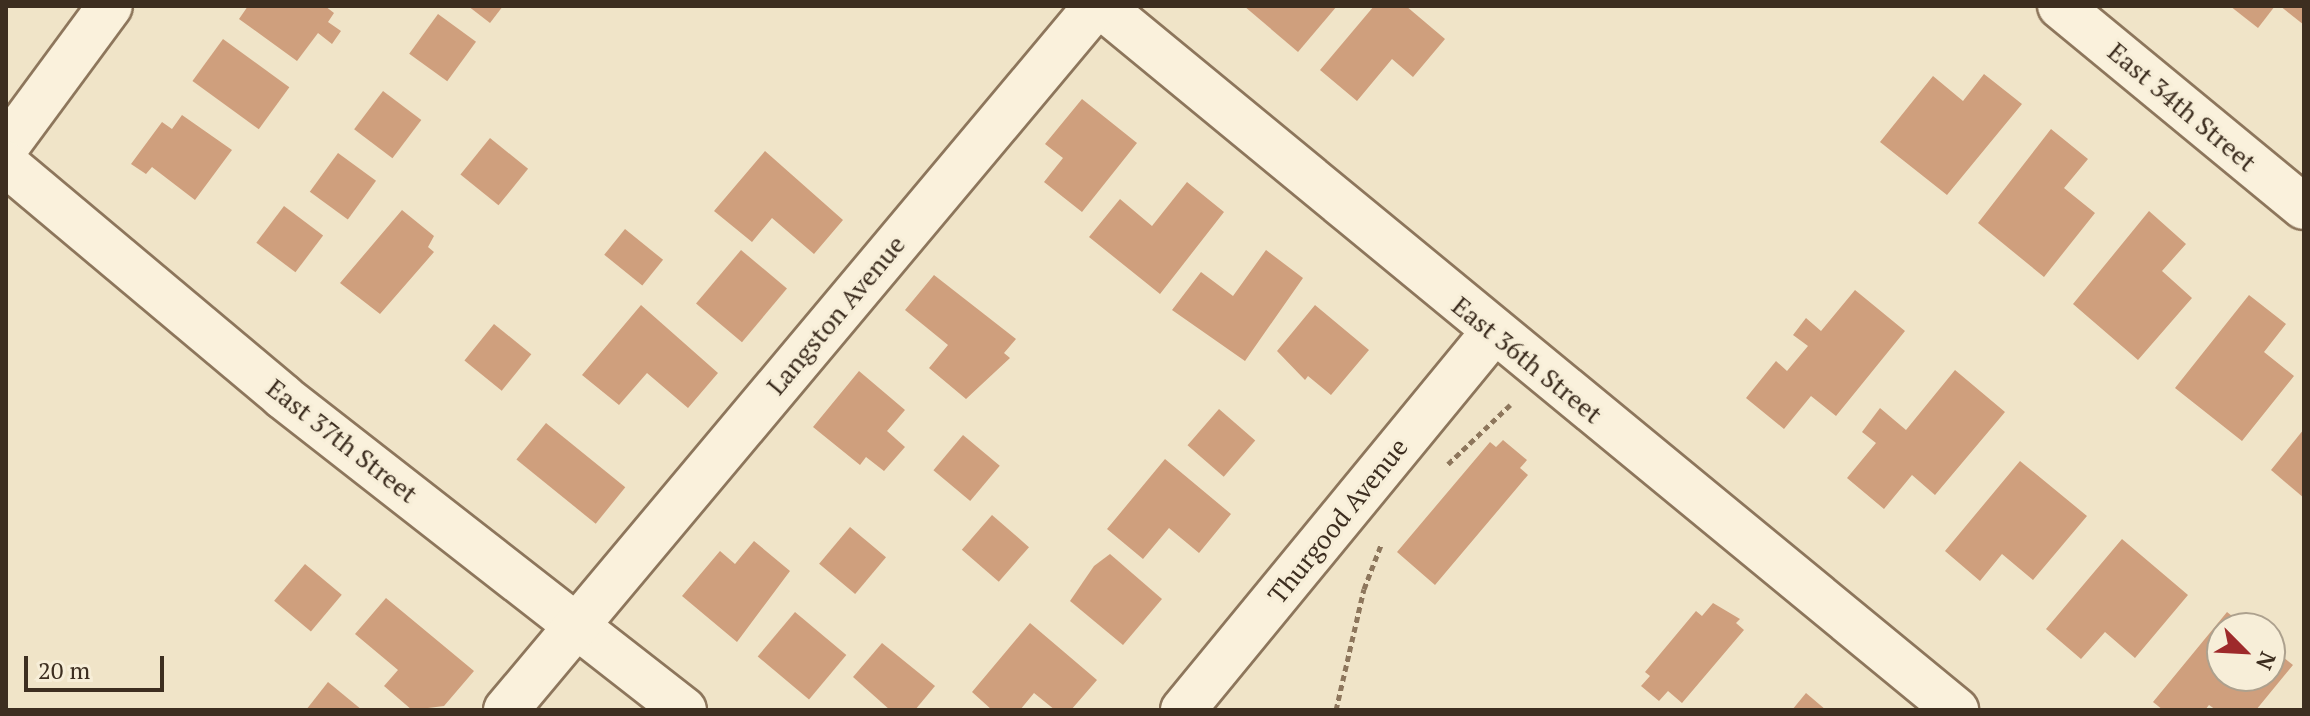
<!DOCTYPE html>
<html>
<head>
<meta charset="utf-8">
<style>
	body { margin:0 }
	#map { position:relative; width:2310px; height:716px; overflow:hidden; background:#f0e4c8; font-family:"PT Serif",serif }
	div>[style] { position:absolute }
	.building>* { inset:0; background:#cf9f7d; transform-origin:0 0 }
	.path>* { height:5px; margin-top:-2.5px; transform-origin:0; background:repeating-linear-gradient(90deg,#8d765c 0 6px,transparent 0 10px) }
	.roads { filter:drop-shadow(2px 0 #8d765c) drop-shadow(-2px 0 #8d765c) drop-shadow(0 2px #8d765c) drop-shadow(0 -2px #8d765c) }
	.minor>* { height:44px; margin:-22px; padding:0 22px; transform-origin:22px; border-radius:22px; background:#faf1dc }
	span { translate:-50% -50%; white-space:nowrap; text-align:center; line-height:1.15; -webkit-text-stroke:6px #f7eed8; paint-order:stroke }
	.street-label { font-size:26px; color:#3d2e20 }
	.frame { position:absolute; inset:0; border:8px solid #3d2e20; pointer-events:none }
	.north { position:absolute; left:2206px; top:612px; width:80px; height:80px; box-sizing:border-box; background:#f7eed8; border:2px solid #ada18e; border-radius:50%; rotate:114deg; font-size:22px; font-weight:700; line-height:32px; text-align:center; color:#3d2e20 }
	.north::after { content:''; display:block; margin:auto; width:28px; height:36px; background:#9e2a2b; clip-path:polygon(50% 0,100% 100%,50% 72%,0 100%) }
	.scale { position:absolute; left:24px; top:656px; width:140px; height:36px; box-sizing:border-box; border:4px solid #3d2e20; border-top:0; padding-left:10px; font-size:24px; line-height:28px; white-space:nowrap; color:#3d2e20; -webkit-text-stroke:6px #f7eed8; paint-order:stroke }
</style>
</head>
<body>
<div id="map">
	<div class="building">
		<i style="clip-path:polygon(248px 6px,325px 6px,334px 13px,328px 22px,341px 31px,332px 44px,318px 33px,297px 61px,239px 19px)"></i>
		<i style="clip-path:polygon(468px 6px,503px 6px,490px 23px)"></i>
		<i style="clip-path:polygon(1244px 6px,1337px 6px,1298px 52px)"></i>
		<i style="clip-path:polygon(1374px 6px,1406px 6px,1445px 39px,1413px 77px,1392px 59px,1357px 101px,1320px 70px)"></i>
		<i style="clip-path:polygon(2230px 6px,2275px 6px,2258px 28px)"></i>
		<i style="clip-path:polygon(2280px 6px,2304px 6px,2304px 25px)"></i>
		<i style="left:438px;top:14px;width:47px;height:49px;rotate:36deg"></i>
		<i style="left:223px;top:39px;width:82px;height:52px;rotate:36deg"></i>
		<i style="clip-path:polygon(1984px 74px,2022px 104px,1947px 195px,1880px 142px,1933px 76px,1963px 101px)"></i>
		<i style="left:383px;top:91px;width:48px;height:48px;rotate:37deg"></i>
		<i style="clip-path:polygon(1082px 99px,1137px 143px,1082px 212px,1044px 182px,1063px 158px,1045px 144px)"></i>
		<i style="clip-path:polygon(182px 115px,232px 150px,195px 200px,152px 167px,146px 174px,131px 164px,162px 122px,172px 129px)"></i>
		<i style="clip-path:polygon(2051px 129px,2088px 159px,2064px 188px,2095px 213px,2044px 277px,1978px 223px)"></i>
		<i style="left:490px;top:138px;width:49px;height:47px;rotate:39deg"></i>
		<i style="clip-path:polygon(765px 151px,843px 220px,814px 254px,772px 218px,752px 242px,714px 211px)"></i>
		<i style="left:338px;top:153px;width:47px;height:48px;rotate:36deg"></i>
		<i style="clip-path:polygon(1187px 182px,1224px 212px,1160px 294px,1089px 237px,1120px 199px,1152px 226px)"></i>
		<i style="left:284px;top:206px;width:49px;height:46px;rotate:37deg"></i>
		<i style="clip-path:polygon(402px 210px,434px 236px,428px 247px,434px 252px,380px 314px,340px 283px)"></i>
		<i style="clip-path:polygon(2149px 211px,2186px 244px,2162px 271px,2192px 298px,2138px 360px,2073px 304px)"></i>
		<i style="left:625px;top:229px;width:49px;height:33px;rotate:39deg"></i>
		<i style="left:741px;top:250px;width:60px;height:70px;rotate:40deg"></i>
		<i style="clip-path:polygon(1266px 250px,1303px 278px,1245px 361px,1172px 310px,1201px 272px,1233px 296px)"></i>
		<i style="clip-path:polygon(934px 275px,1016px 339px,1004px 353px,1010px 358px,966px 399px,929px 368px,948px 345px,905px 310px)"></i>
		<i style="clip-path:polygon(1855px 290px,1905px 331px,1836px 416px,1811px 396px,1784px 429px,1746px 398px,1776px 361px,1787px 371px,1808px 346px,1793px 335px,1806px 318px,1821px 331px)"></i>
		<i style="clip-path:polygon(2249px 295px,2286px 324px,2264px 352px,2294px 376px,2242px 441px,2175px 388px)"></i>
		<i style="clip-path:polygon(641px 305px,718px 373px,688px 408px,647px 373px,619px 405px,582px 375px)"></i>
		<i style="clip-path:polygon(1315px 305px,1369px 350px,1331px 395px,1308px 376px,1305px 380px,1277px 351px)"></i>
		<i style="left:494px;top:324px;width:48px;height:47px;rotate:39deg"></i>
		<i style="clip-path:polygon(1955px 370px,2005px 412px,1935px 495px,1912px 475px,1884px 509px,1847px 478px,1876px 443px,1862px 432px,1880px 408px,1906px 430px)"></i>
		<i style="clip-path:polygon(859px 371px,905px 410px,887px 431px,905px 447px,884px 471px,866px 457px,860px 465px,813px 427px)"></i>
		<i style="left:1219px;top:409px;width:48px;height:48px;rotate:41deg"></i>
		<i style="left:546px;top:423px;width:102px;height:47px;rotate:39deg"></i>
		<i style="clip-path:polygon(2304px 429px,2304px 498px,2271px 470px)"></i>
		<i style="left:963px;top:435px;width:48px;height:46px;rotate:40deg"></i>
		<i style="clip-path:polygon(1503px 440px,1527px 460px,1520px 468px,1528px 475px,1435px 585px,1397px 552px,1490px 442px,1496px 447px)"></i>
		<i style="clip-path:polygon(1165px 459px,1231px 514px,1199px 553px,1169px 528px,1143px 559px,1107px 529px)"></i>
		<i style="clip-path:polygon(2020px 461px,2087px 516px,2033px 580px,2002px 554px,1980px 581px,1945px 551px)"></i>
		<i style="left:992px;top:515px;width:49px;height:46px;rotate:41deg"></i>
		<i style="left:850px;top:527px;width:47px;height:48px;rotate:40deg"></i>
		<i style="clip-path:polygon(2122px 539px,2188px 595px,2135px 658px,2105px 632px,2081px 659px,2046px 629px)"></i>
		<i style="clip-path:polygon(754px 541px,790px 571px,737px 642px,682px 596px,720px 551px,735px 564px)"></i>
		<i style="clip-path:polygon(1110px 554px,1162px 599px,1123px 645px,1070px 601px,1094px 566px)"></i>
		<i style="left:305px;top:564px;width:48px;height:48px;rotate:40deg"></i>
		<i style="clip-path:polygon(386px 598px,474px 671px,444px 706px,412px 710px,384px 686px,398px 670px,355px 634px)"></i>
		<i style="clip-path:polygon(1713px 603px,1740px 619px,1736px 623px,1744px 630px,1682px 703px,1668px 691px,1659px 701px,1641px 686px,1650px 676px,1645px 672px,1696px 611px,1702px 616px)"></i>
		<i style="left:795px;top:612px;width:67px;height:58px;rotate:40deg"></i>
		<i style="clip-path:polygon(2227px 612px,2247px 628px,2222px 628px,2222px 676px,2270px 676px,2270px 647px,2293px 665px,2256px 710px,2216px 710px,2209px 705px,2205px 710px,2163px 710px,2153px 702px)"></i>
		<i style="clip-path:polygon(1030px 623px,1097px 680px,1071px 710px,1055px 710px,1034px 693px,1020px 710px,992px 710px,972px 692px)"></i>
		<i style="clip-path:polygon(882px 643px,935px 686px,915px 710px,890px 710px,853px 677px)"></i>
		<i style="clip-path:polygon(328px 682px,362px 710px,306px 710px)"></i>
		<i style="clip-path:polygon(1806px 693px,1826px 710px,1792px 710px)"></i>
	</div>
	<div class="path">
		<i style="left:1448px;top:464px;width:86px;rotate:-43.6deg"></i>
		<i style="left:1336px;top:710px;width:124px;rotate:-77deg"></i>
		<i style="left:1364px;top:589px;width:47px;rotate:-68.9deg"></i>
	</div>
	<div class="roads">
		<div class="minor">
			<i style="left:1101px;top:6px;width:1108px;rotate:39.47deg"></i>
			<i style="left:2060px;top:6px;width:316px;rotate:39.5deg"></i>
			<i style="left:6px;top:147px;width:175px;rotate:-53.6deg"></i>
			<i style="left:6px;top:164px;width:361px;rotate:40deg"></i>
			<i style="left:282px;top:396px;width:510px;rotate:37.99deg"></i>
			<i style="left:506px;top:710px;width:919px;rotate:-50.03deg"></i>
			<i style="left:1183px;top:710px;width:489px;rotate:-50.6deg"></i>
		</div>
	</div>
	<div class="street-label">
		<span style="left:2182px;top:107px;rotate:40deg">East 34th Street</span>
		<span style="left:836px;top:315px;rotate:-50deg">Langston Avenue</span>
		<span style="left:1527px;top:360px;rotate:39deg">East 36th Street</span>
		<span style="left:342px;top:441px;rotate:38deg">East 37th Street</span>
		<span style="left:1338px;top:521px;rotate:-51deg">Thurgood Avenue</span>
	</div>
	<div class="frame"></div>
	<div class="north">N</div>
	<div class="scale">20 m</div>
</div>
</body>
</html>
